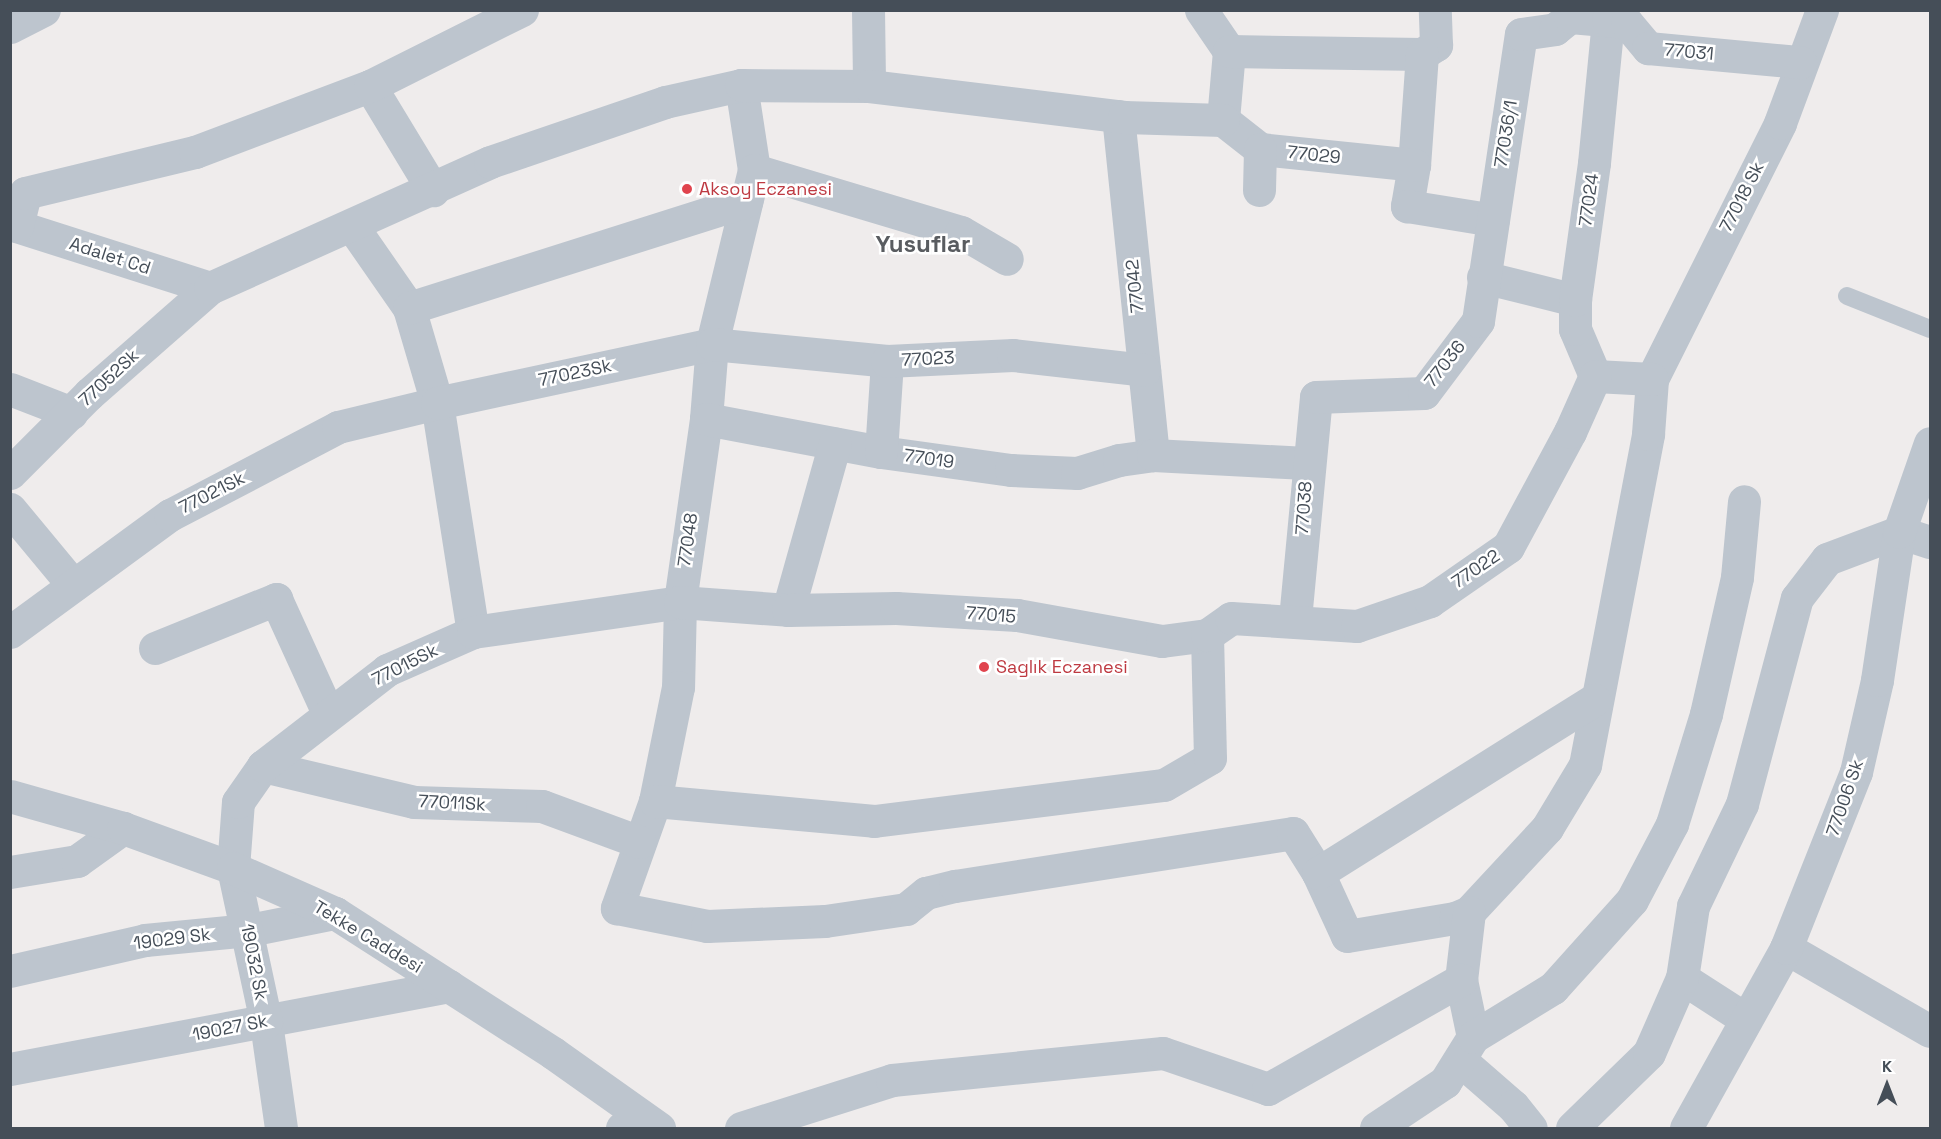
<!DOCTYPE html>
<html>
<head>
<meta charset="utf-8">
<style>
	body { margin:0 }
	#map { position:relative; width:1941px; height:1139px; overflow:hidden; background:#efecec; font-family:"Space Grotesk",sans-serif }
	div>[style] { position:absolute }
	.service>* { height:18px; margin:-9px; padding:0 9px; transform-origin:9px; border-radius:9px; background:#bdc5ce }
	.minor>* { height:33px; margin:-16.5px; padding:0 16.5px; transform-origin:16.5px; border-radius:16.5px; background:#bdc5ce }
	.tertiary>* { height:33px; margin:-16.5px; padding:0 16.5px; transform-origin:16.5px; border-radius:16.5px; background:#bdc5ce }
	.dots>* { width:16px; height:16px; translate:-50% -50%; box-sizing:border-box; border:3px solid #fff; border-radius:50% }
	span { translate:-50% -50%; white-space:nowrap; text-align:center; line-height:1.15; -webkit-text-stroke:5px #fff; paint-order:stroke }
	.street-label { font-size:18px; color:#454e58 }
	.health-label { font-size:18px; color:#be3a42 }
	.left { translate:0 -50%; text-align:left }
	.district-label { font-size:24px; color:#595c60; font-weight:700 }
	.frame { position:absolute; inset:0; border:12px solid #454e58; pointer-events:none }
	.north { position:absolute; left:1857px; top:1055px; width:60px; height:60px; -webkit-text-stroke:4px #fff; paint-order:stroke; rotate:0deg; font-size:16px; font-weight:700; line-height:24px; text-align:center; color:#454e58 }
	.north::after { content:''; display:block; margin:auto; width:21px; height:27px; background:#454e58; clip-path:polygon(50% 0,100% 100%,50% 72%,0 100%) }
</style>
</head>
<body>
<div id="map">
	<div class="service">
		<i style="left:1847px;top:296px;width:89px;rotate:21.7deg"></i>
	</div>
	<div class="minor">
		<i style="left:868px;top:10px;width:76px;rotate:89.2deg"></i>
		<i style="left:1201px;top:10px;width:50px;rotate:55.7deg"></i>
		<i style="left:1229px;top:51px;width:69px;rotate:95deg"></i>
		<i style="left:10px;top:27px;width:38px;rotate:-27deg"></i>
		<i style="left:1229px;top:51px;width:193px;rotate:0.9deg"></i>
		<i style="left:1422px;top:54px;width:17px;rotate:-33deg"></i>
		<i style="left:1436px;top:45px;width:35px;rotate:-92deg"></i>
		<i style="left:1422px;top:54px;width:111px;rotate:94.1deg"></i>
		<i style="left:1414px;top:165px;width:42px;rotate:99.7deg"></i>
		<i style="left:1407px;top:206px;width:87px;rotate:9.2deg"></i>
		<i style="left:741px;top:85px;width:86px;rotate:81.3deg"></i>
		<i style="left:754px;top:170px;width:179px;rotate:103.6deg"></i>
		<i style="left:712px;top:344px;width:75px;rotate:94.6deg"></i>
		<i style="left:706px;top:419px;width:185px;rotate:98.1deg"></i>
		<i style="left:680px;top:602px;width:85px;rotate:91.3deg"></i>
		<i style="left:678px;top:687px;width:116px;rotate:101.4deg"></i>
		<i style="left:655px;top:801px;width:114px;rotate:109.6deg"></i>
		<i style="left:617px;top:908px;width:92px;rotate:11.3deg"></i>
		<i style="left:707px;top:926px;width:118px;rotate:-2.4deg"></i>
		<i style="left:825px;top:921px;width:82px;rotate:-8.4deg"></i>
		<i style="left:906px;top:909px;width:26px;rotate:-39deg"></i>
		<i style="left:926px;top:893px;width:30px;rotate:-14deg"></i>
		<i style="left:955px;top:886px;width:342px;rotate:-8.9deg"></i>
		<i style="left:1293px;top:833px;width:47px;rotate:58deg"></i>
		<i style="left:1318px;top:873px;width:69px;rotate:65.3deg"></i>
		<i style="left:1347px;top:936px;width:109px;rotate:-9.5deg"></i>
		<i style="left:1455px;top:918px;width:15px;rotate:-23deg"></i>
		<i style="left:1469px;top:912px;width:115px;rotate:-47.1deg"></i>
		<i style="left:1547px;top:828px;width:74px;rotate:-58.9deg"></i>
		<i style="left:1585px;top:765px;width:337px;rotate:-79.2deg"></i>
		<i style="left:1648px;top:434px;width:55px;rotate:-85.8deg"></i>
		<i style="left:1652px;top:379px;width:286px;rotate:-63.4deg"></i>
		<i style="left:1780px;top:123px;width:121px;rotate:-69.6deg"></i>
		<i style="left:370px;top:86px;width:122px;rotate:58.8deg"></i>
		<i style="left:1118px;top:116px;width:341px;rotate:84.1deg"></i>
		<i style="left:1223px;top:120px;width:47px;rotate:38.1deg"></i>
		<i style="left:1260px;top:149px;width:155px;rotate:5.9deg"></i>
		<i style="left:754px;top:170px;width:216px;rotate:16.7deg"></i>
		<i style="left:961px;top:232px;width:53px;rotate:30.4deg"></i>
		<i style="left:1259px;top:190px;width:41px;rotate:-88.6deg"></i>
		<i style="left:10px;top:224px;width:210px;rotate:17.7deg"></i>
		<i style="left:17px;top:226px;width:34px;rotate:-76deg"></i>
		<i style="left:25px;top:193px;width:175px;rotate:-13.6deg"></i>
		<i style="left:195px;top:152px;width:187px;rotate:-20.7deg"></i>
		<i style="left:370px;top:86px;width:170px;rotate:-26.6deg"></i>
		<i style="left:352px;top:226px;width:100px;rotate:55.2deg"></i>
		<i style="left:409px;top:308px;width:99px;rotate:73.6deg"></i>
		<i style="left:437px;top:403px;width:232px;rotate:81.1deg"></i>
		<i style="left:1483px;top:277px;width:95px;rotate:14deg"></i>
		<i style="left:409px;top:308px;width:354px;rotate:-17.6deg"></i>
		<i style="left:1595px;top:376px;width:51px;rotate:-113.1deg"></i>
		<i style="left:1575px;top:329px;width:29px;rotate:-90deg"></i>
		<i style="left:1575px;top:300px;width:138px;rotate:-82.1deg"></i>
		<i style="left:1594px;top:163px;width:144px;rotate:-84.4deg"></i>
		<i style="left:1595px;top:376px;width:57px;rotate:3deg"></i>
		<i style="left:10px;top:389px;width:66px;rotate:21.2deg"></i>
		<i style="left:706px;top:419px;width:178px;rotate:10.7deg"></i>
		<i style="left:881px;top:452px;width:131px;rotate:7.9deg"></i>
		<i style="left:1011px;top:470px;width:66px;rotate:2.6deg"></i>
		<i style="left:1077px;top:473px;width:44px;rotate:-17.2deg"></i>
		<i style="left:1119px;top:460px;width:34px;rotate:-8deg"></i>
		<i style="left:1153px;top:455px;width:154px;rotate:3deg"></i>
		<i style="left:881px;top:452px;width:91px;rotate:-86.2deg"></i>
		<i style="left:10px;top:473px;width:112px;rotate:-45deg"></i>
		<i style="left:89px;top:394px;width:161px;rotate:-41.2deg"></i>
		<i style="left:210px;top:288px;width:307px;rotate:-24.2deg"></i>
		<i style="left:490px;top:162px;width:185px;rotate:-18.9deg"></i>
		<i style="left:665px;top:102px;width:78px;rotate:-12.6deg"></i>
		<i style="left:741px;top:85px;width:128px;rotate:0.4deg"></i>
		<i style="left:869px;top:86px;width:257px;rotate:6.9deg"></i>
		<i style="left:1124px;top:117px;width:99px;rotate:1.7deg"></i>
		<i style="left:10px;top:509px;width:99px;rotate:50.3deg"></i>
		<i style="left:788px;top:610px;width:173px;rotate:-74.3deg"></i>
		<i style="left:1295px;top:619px;width:223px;rotate:-84.6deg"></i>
		<i style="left:1316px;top:397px;width:108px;rotate:-2.1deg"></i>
		<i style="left:1424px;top:393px;width:90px;rotate:-53.1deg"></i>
		<i style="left:1478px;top:321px;width:290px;rotate:-81.5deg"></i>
		<i style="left:1521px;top:34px;width:34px;rotate:-8deg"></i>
		<i style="left:1555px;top:29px;width:19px;rotate:-39deg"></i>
		<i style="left:1570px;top:17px;width:38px;rotate:5deg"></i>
		<i style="left:1608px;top:20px;width:19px;rotate:9deg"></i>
		<i style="left:1627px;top:23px;width:33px;rotate:50deg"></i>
		<i style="left:1648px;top:48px;width:153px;rotate:5.3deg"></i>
		<i style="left:10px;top:632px;width:198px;rotate:-36.2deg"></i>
		<i style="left:170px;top:515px;width:190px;rotate:-27.6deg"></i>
		<i style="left:338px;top:427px;width:102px;rotate:-13.6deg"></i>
		<i style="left:437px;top:403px;width:281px;rotate:-12.1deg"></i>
		<i style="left:712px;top:344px;width:176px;rotate:5.5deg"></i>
		<i style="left:887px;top:361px;width:126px;rotate:-2.7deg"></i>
		<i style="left:1013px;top:355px;width:132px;rotate:6.5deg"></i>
		<i style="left:155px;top:648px;width:131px;rotate:-22deg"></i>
		<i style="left:276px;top:599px;width:125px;rotate:65.5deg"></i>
		<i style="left:263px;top:766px;width:155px;rotate:13.4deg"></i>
		<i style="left:414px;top:802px;width:128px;rotate:1.8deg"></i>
		<i style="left:542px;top:806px;width:104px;rotate:20.2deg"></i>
		<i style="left:655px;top:801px;width:220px;rotate:5.2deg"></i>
		<i style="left:874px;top:821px;width:292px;rotate:-7.1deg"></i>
		<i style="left:1164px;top:785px;width:53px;rotate:-30.4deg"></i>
		<i style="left:1210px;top:758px;width:123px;rotate:-91.4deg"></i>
		<i style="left:10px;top:872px;width:68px;rotate:-9.3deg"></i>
		<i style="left:77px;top:861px;width:57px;rotate:-35.7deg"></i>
		<i style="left:1318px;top:873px;width:326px;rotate:-32.1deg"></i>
		<i style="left:1469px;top:912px;width:68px;rotate:96.7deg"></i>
		<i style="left:1461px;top:980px;width:58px;rotate:78.1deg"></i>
		<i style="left:1786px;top:948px;width:166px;rotate:30deg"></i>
		<i style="left:10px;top:971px;width:139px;rotate:-12.9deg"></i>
		<i style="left:145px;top:940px;width:104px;rotate:-5.5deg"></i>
		<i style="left:249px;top:930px;width:88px;rotate:-11.2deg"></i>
		<i style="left:1682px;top:978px;width:74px;rotate:32.8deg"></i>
		<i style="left:1460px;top:1060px;width:70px;rotate:41deg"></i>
		<i style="left:1513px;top:1106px;width:28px;rotate:51deg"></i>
		<i style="left:10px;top:1069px;width:447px;rotate:-10.7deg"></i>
		<i style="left:281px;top:1128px;width:107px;rotate:-98.1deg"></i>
		<i style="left:266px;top:1022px;width:157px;rotate:-102.1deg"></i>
		<i style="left:233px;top:868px;width:66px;rotate:-85.7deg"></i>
		<i style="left:238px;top:802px;width:44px;rotate:-55.2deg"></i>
		<i style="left:263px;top:766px;width:157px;rotate:-37.7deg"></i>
		<i style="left:387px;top:670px;width:94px;rotate:-23.8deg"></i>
		<i style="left:473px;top:632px;width:209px;rotate:-8.2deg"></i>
		<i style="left:680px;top:602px;width:108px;rotate:4.2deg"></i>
		<i style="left:788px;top:610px;width:108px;rotate:-1.1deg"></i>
		<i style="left:896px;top:608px;width:121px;rotate:3.3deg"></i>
		<i style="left:1017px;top:615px;width:147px;rotate:10.2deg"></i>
		<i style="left:1162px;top:641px;width:45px;rotate:-7.6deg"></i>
		<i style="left:1207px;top:635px;width:29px;rotate:-35deg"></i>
		<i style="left:1231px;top:618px;width:126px;rotate:3.6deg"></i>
		<i style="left:1357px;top:626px;width:77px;rotate:-18.9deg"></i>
		<i style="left:1430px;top:601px;width:95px;rotate:-34.7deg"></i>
		<i style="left:1508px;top:547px;width:131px;rotate:-61.7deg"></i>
		<i style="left:1570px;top:432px;width:61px;rotate:-65.9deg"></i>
		<i style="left:622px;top:1128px;width:28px;rotate:-4deg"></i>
		<i style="left:741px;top:1128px;width:158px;rotate:-17.6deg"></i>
		<i style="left:892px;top:1080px;width:272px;rotate:-5.7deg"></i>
		<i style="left:1163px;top:1053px;width:111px;rotate:18.9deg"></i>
		<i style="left:1268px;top:1089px;width:222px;rotate:-29.5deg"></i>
		<i style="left:1376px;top:1128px;width:83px;rotate:-33.7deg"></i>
		<i style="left:1445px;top:1082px;width:53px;rotate:-58.1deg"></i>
		<i style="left:1473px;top:1037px;width:94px;rotate:-31.5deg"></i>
		<i style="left:1553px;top:988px;width:118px;rotate:-48.1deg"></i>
		<i style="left:1632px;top:900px;width:86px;rotate:-62.2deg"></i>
		<i style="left:1672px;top:824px;width:115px;rotate:-72.8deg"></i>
		<i style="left:1706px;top:714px;width:140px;rotate:-77.2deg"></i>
		<i style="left:1737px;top:577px;width:76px;rotate:-84.7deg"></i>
		<i style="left:1572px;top:1128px;width:107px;rotate:-44.2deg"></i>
		<i style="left:1649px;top:1053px;width:82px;rotate:-66.3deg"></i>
		<i style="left:1682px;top:978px;width:73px;rotate:-81.3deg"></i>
		<i style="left:1693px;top:906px;width:113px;rotate:-64.3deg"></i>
		<i style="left:1742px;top:804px;width:213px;rotate:-75.1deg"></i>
		<i style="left:1797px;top:598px;width:49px;rotate:-52.4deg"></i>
		<i style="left:1827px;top:559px;width:77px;rotate:-20.6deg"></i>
		<i style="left:1899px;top:532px;width:33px;rotate:18deg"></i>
		<i style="left:1686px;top:1128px;width:206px;rotate:-60.9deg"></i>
		<i style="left:1786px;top:948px;width:189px;rotate:-68.3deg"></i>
		<i style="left:1856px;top:772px;width:94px;rotate:-77.1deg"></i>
		<i style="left:1877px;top:680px;width:150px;rotate:-81.5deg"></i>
		<i style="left:1899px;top:532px;width:94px;rotate:-70.8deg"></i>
	</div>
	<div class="tertiary">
		<i style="left:10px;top:796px;width:117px;rotate:15.8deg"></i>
		<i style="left:123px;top:828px;width:117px;rotate:20deg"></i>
		<i style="left:233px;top:868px;width:111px;rotate:23.8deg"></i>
		<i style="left:335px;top:913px;width:259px;rotate:32.7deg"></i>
		<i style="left:553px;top:1053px;width:130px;rotate:35.3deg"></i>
	</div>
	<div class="dots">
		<i style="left:687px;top:189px;background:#e0444e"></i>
		<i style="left:984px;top:667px;background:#e0444e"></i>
	</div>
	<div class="street-label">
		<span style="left:1689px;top:52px;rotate:5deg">77031</span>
		<span style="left:1506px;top:134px;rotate:-81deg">77036/1</span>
		<span style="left:1314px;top:155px;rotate:6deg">77029</span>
		<span style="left:1742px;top:197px;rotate:-63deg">77018 Sk</span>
		<span style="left:1589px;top:200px;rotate:-82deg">77024</span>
		<span style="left:110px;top:256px;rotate:18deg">Adalet Cd</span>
		<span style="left:1135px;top:286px;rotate:-96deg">77042</span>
		<span style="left:928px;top:359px;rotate:-3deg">77023</span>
		<span style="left:1445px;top:364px;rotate:-52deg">77036</span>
		<span style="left:575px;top:373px;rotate:-12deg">77023Sk</span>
		<span style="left:109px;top:378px;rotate:-43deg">77052Sk</span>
		<span style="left:929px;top:459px;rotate:8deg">77019</span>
		<span style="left:212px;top:493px;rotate:-27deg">77021Sk</span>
		<span style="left:1304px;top:508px;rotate:-86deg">77038</span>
		<span style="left:688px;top:540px;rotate:-82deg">77048</span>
		<span style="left:1476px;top:569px;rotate:-34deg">77022</span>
		<span style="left:991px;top:615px;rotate:5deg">77015</span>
		<span style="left:405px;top:665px;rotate:-27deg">77015Sk</span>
		<span style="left:1845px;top:798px;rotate:-71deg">77006 Sk</span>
		<span style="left:452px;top:803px;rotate:3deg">77011Sk</span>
		<span style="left:368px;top:937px;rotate:31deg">Tekke Caddesi</span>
		<span style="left:172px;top:939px;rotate:-7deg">19029 Sk</span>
		<span style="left:254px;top:962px;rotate:79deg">19032 Sk</span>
		<span style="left:230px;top:1028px;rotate:-11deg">19027 Sk</span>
	</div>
	<div class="health-label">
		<span class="left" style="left:699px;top:189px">Aksoy Eczanesi</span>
		<span class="left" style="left:996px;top:667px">Saglık Eczanesi</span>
	</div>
	<div class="district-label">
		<span style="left:923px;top:244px">Yusuflar</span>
	</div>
	<div class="frame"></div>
	<div class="north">K</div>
</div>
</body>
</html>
